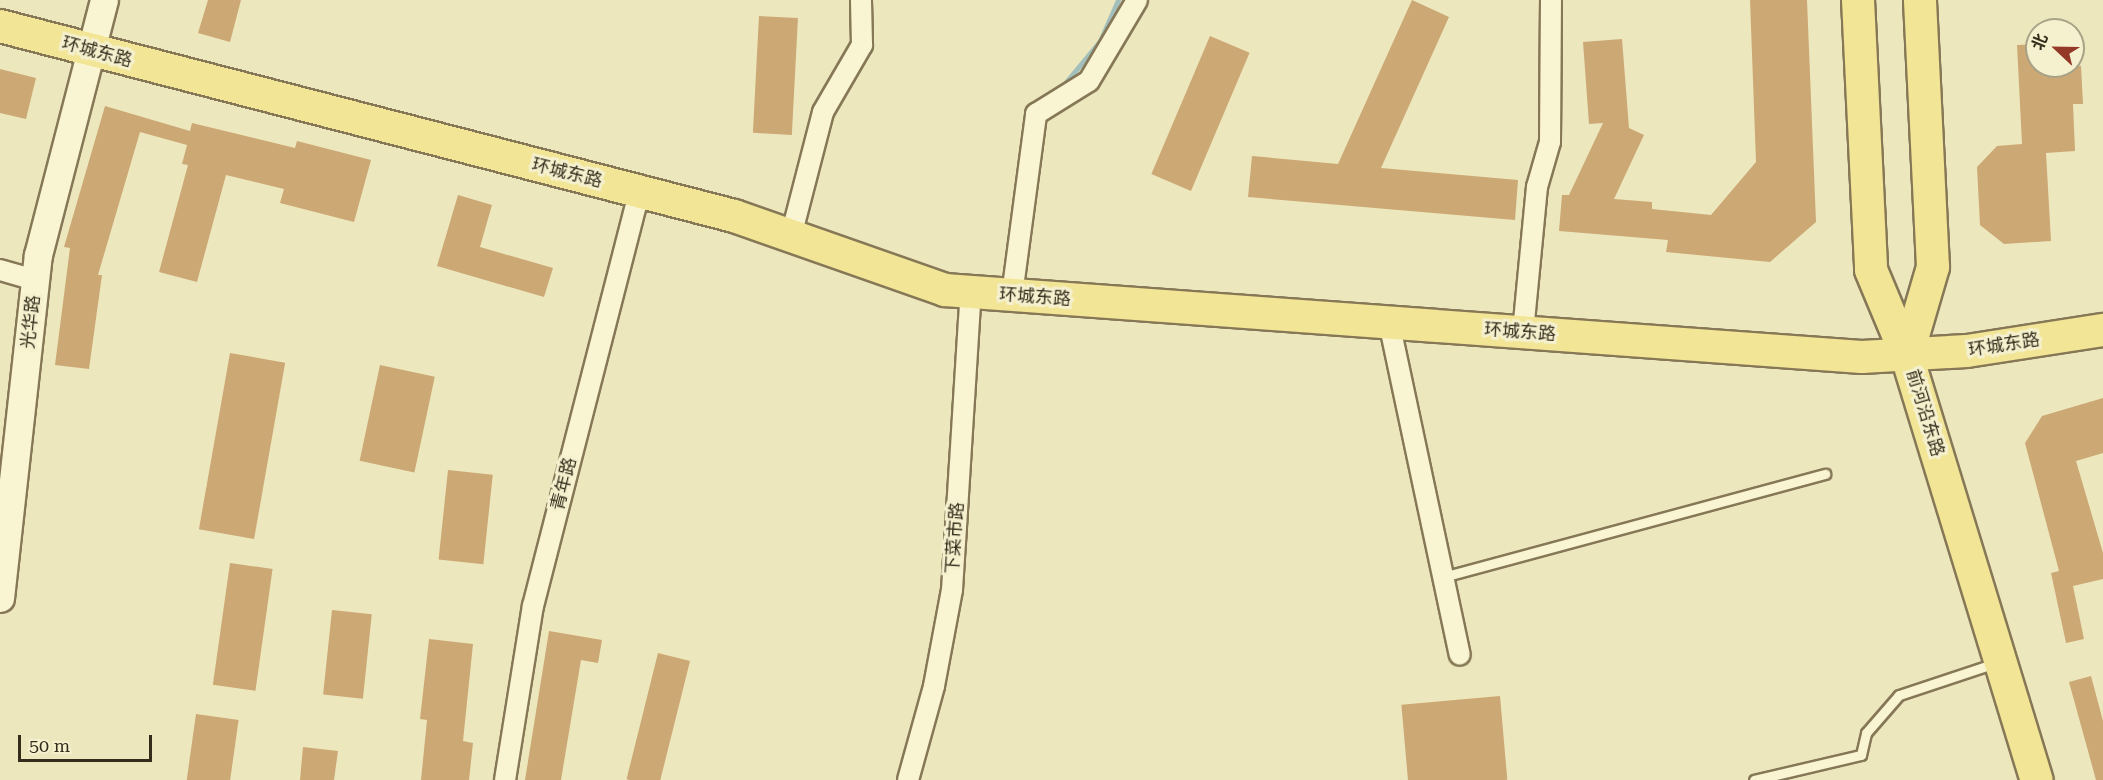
<!DOCTYPE html>
<html>
<head>
<meta charset="utf-8">
<style>
	body { margin:0 }
	#map { position:relative; width:2103px; height:780px; overflow:hidden; background:#ede7be; font-family:"Roboto Serif","Noto Sans SC",serif }
	div>[style] { position:absolute }
	.stream>* { height:5px; margin:-2.5px; padding:0 2.5px; transform-origin:2.5px; border-radius:2.5px; background:#a2bfbb }
	.building>* { inset:0; background:#cca874; transform-origin:0 0 }
	.roads { filter:drop-shadow(2px 0 #867857) drop-shadow(-2px 0 #867857) drop-shadow(0 2px #867857) drop-shadow(0 -2px #867857) }
	.service>* { height:9px; margin:-4.5px; padding:0 4.5px; transform-origin:4.5px; border-radius:4.5px; background:#f9f4d1 }
	.minor>* { height:20px; margin:-10px; padding:0 10px; transform-origin:10px; border-radius:10px; background:#f9f4d1 }
	.secondary>* { height:27px; margin:-13.5px; padding:0 13.5px; transform-origin:13.5px; border-radius:13.5px; background:#f9f4d1 }
	.primary>* { height:32px; margin:-16px; padding:0 16px; transform-origin:16px; border-radius:16px; background:#f2e595 }
	span { translate:-50% -50%; white-space:nowrap; text-align:center; line-height:1.15; -webkit-text-stroke:6px #f5f0ce; paint-order:stroke }
	.street-label { font-size:18px; color:#352c1c }
	.north { position:absolute; left:2025px; top:18px; width:60px; height:60px; box-sizing:border-box; background:#f5f0ce; border:2px solid #a8a287; border-radius:50%; rotate:292deg; font-size:16px; font-weight:700; line-height:24px; text-align:center; color:#352c1c }
	.north::after { content:''; display:block; margin:auto; width:21px; height:27px; background:#943927; clip-path:polygon(50% 0,100% 100%,50% 72%,0 100%) }
	.scale { position:absolute; left:18px; top:735px; width:134px; height:27px; box-sizing:border-box; border:3px solid #352c1c; border-top:0; padding-left:8px; font-size:18px; line-height:21px; white-space:nowrap; color:#352c1c; -webkit-text-stroke:4px #f5f0ce; paint-order:stroke }
</style>
</head>
<body>
<div id="map">
	<div class="stream">
		<i style="left:1066px;top:82px;width:53px;rotate:-50.3deg"></i>
		<i style="left:1100px;top:41px;width:45px;rotate:-66.3deg"></i>
	</div>
	<div class="building">
		<i style="clip-path:polygon(208px 0,241px 0,230px 42px,198px 33px)"></i>
		<i style="clip-path:polygon(1412px 0,1449px 17px,1381px 168px,1518px 180px,1515px 220px,1248px 197px,1252px 156px,1338px 164px)"></i>
		<i style="clip-path:polygon(1750px 0,1807px 0,1816px 222px,1770px 262px,1666px 252px,1668px 240px,1559px 231px,1562px 195px,1569px 195px,1603px 123px,1589px 124px,1583px 42px,1622px 39px,1629px 128px,1644px 135px,1614px 199px,1652px 202px,1652px 209px,1711px 215px,1756px 162px)"></i>
		<i style="left:759px;top:16px;width:39px;height:117px;rotate:3deg"></i>
		<i style="left:1210px;top:36px;width:43px;height:150px;rotate:23deg"></i>
		<i style="clip-path:polygon(2037px 44px,2037px 66px,2081px 66px,2083px 104px,2073px 104px,2075px 151px,2046px 153px,2051px 241px,2004px 244px,1980px 225px,1977px 167px,1997px 146px,2022px 144px,2017px 45px)"></i>
		<i style="clip-path:polygon(0 69px,36px 78px,26px 119px,0 113px)"></i>
		<i style="clip-path:polygon(105px 106px,190px 131px,192px 123px,295px 148px,297px 141px,371px 160px,354px 222px,280px 203px,284px 189px,226px 175px,197px 282px,159px 272px,188px 165px,182px 164px,187px 145px,140px 132px,98px 275px,102px 275px,89px 369px,55px 365px,70px 248px,64px 247px)"></i>
		<i style="clip-path:polygon(458px 195px,492px 205px,480px 247px,553px 268px,544px 297px,437px 266px)"></i>
		<i style="left:230px;top:353px;width:56px;height:179px;rotate:10deg"></i>
		<i style="left:380px;top:365px;width:56px;height:98px;rotate:12deg"></i>
		<i style="clip-path:polygon(2103px 398px,2103px 453px,2076px 461px,2103px 553px,2103px 579px,2073px 586px,2084px 639px,2066px 643px,2051px 573px,2059px 571px,2025px 443px,2042px 416px)"></i>
		<i style="left:448px;top:470px;width:45px;height:90px;rotate:6deg"></i>
		<i style="left:230px;top:563px;width:43px;height:123px;rotate:8deg"></i>
		<i style="left:332px;top:610px;width:40px;height:85px;rotate:6deg"></i>
		<i style="clip-path:polygon(549px 631px,602px 640px,598px 663px,581px 660px,561px 780px,525px 780px)"></i>
		<i style="clip-path:polygon(429px 639px,473px 644px,463px 741px,473px 743px,469px 780px,421px 780px,427px 720px,420px 719px)"></i>
		<i style="left:658px;top:653px;width:33px;height:130px;rotate:14deg"></i>
		<i style="clip-path:polygon(2091px 676px,2103px 721px,2103px 780px,2096px 780px,2069px 682px)"></i>
		<i style="left:1500px;top:696px;width:84px;height:99px;rotate:85deg"></i>
		<i style="left:196px;top:714px;width:43px;height:67px;rotate:8deg"></i>
		<i style="clip-path:polygon(303px 747px,338px 751px,334px 780px,300px 780px)"></i>
	</div>
	<div class="roads">
		<div class="service">
			<i style="left:1443px;top:577px;width:396px;rotate:-15.1deg"></i>
			<i style="left:1754px;top:780px;width:110px;rotate:-13.2deg"></i>
			<i style="left:1861px;top:755px;width:23px;rotate:-77deg"></i>
			<i style="left:1866px;top:733px;width:50px;rotate:-49deg"></i>
			<i style="left:1899px;top:695px;width:102px;rotate:-18.3deg"></i>
		</div>
		<div class="minor">
			<i style="left:791px;top:236px;width:128px;rotate:-75.5deg"></i>
			<i style="left:823px;top:112px;width:78px;rotate:-59.8deg"></i>
			<i style="left:862px;top:45px;width:45px;rotate:-91.3deg"></i>
			<i style="left:0;top:270px;width:36px;rotate:16deg"></i>
			<i style="left:1012px;top:295px;width:183px;rotate:-82.4deg"></i>
			<i style="left:1036px;top:114px;width:62px;rotate:-31.9deg"></i>
			<i style="left:1089px;top:81px;width:94px;rotate:-59.3deg"></i>
			<i style="left:1389px;top:322px;width:340px;rotate:78deg"></i>
			<i style="left:1523px;top:332px;width:146px;rotate:-84.5deg"></i>
			<i style="left:1537px;top:187px;width:47px;rotate:-73.9deg"></i>
			<i style="left:1550px;top:142px;width:142px;rotate:-89.6deg"></i>
			<i style="left:505px;top:780px;width:176px;rotate:-80.9deg"></i>
			<i style="left:533px;top:606px;width:427px;rotate:-75.6deg"></i>
			<i style="left:908px;top:780px;width:98px;rotate:-74.5deg"></i>
			<i style="left:934px;top:686px;width:98px;rotate:-79.4deg"></i>
			<i style="left:952px;top:590px;width:299px;rotate:-86.4deg"></i>
		</div>
		<div class="secondary">
			<i style="left:0;top:598px;width:345px;rotate:-83.7deg"></i>
			<i style="left:38px;top:255px;width:263px;rotate:-75.5deg"></i>
		</div>
		<div class="primary">
			<i style="left:1858px;top:0;width:270px;rotate:87.2deg"></i>
			<i style="left:1871px;top:270px;width:93px;rotate:67.3deg"></i>
			<i style="left:1907px;top:356px;width:443px;rotate:73deg"></i>
			<i style="left:0;top:26px;width:758px;rotate:14.51deg"></i>
			<i style="left:734px;top:216px;width:224px;rotate:19.3deg"></i>
			<i style="left:945px;top:290px;width:919px;rotate:4.18deg"></i>
			<i style="left:1862px;top:357px;width:105px;rotate:-3.3deg"></i>
			<i style="left:1967px;top:351px;width:138px;rotate:-8.8deg"></i>
			<i style="left:1907px;top:356px;width:93px;rotate:-73.7deg"></i>
			<i style="left:1933px;top:267px;width:267px;rotate:-92.8deg"></i>
		</div>
	</div>
	<div class="street-label">
		<span style="left:97px;top:52px;rotate:15deg">环城东路</span>
		<span style="left:567px;top:173px;rotate:14deg">环城东路</span>
		<span style="left:1035px;top:297px;rotate:4deg">环城东路</span>
		<span style="left:31px;top:322px;rotate:-84deg">光华路</span>
		<span style="left:1520px;top:332px;rotate:4deg">环城东路</span>
		<span style="left:2004px;top:345px;rotate:-9deg">环城东路</span>
		<span style="left:1925px;top:413px;rotate:73deg">前河沿东路</span>
		<span style="left:564px;top:484px;rotate:-76deg">青年路</span>
		<span style="left:955px;top:538px;rotate:-86deg">下菜市路</span>
	</div>
	<div class="north">北</div>
	<div class="scale">50 m</div>
</div>
</body>
</html>
